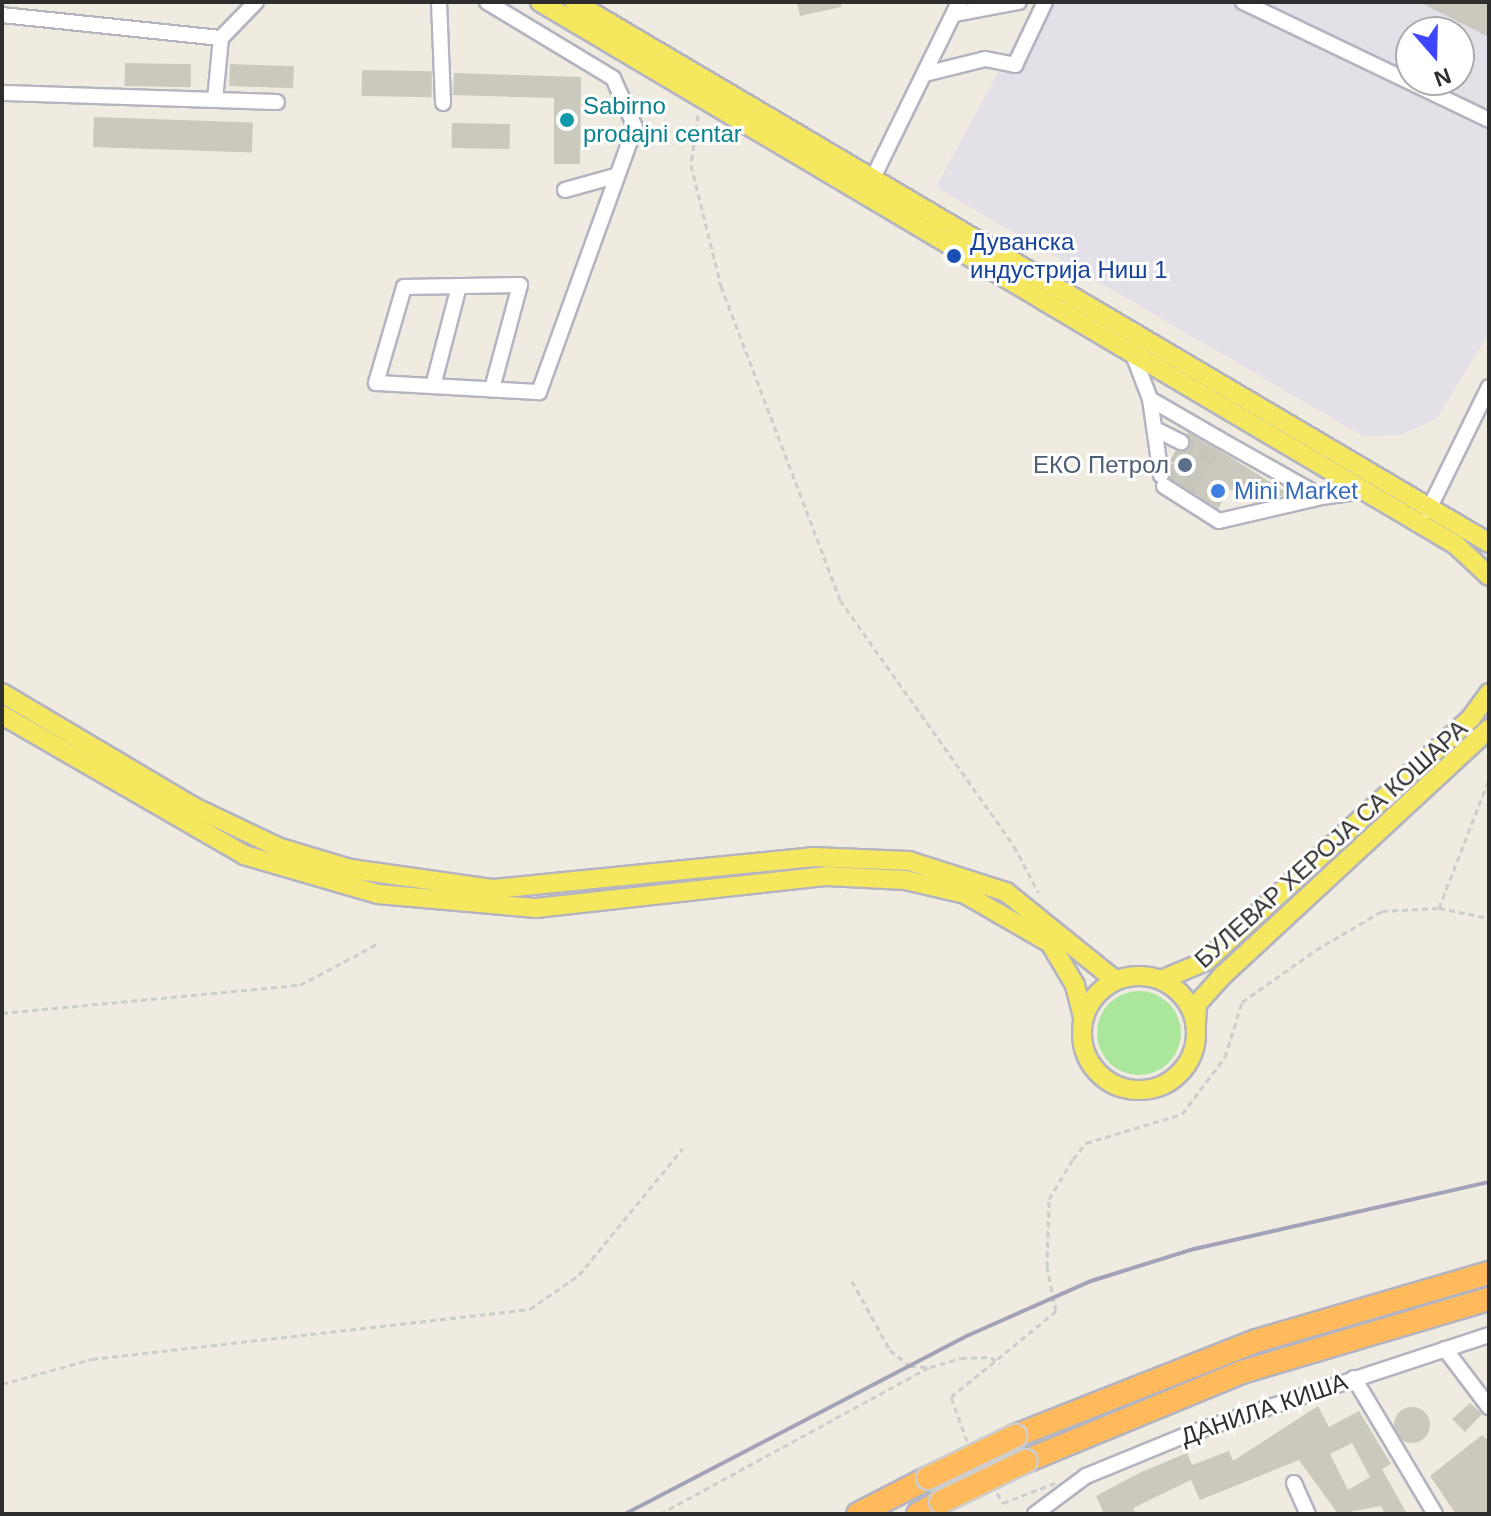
<!DOCTYPE html>
<html>
<head>
<meta charset="utf-8">
<style>
	body { margin:0 }
	#map { position:relative; width:1491px; height:1516px; overflow:hidden; background:#efebe0; font-family:Arial,sans-serif }
	div>[style] { position:absolute }
	.industrial>* { inset:0; background:#e4e0e8 }
	.green>* { inset:0; background:#aae69c }
	.round { border-radius:50% }
	.building>* { inset:0; background:#cbc9be; transform-origin:0 0 }
	.minor-tunnel>* { height:14px; margin-top:-7px; transform-origin:0; background:repeating-linear-gradient(90deg,#c8c5bc 0 14px,transparent 0 21px) }
	.path>* { height:3px; margin-top:-1.5px; transform-origin:0; background:repeating-linear-gradient(90deg,#cdcdcd 0 6px,transparent 0 10px) }
	.roads { filter:drop-shadow(2px 0 #b4b4c1) drop-shadow(-2px 0 #b4b4c1) drop-shadow(0 2px #b4b4c1) drop-shadow(0 -2px #b4b4c1) }
	.minor>* { height:14px; margin:-7px; padding:0 7px; transform-origin:7px; border-radius:7px; background:#fff }
	.major>* { height:18px; margin:-9px; padding:0 9px; transform-origin:9px; border-radius:9px; background:#f5e85f }
	.major>.ring { margin:-9px; padding:0; box-sizing:content-box; background:none; border:18px solid #f5e85f; border-radius:50% }
	.highway>* { height:22px; margin:-11px; padding:0 11px; transform-origin:11px; border-radius:11px; background:#ffba5b }
	.rail>* { height:4px; margin:-2px; padding:0 2px; transform-origin:2px; border-radius:2px; background:#a2a2b8 }
	.bridges { filter:drop-shadow(2px 0 #cdcdcd) drop-shadow(-2px 0 #cdcdcd) drop-shadow(0 2px #cdcdcd) drop-shadow(0 -2px #cdcdcd) }
	.highway-bridge>* { height:22px; margin:-11px; padding:0 11px; transform-origin:11px; border-radius:11px; background:#ffba5b }
	.dots>* { width:22px; height:22px; translate:-50% -50%; box-sizing:border-box; border:4px solid #fff; border-radius:50% }
	span { translate:-50% -50%; white-space:nowrap; text-align:center; line-height:1.15; -webkit-text-stroke:6px #fff; paint-order:stroke }
	.culture-label { font-size:24px; color:#0d838f }
	.left { translate:0 -50%; text-align:left }
	.transit-label { font-size:24px; color:#164399 }
	.service-label { font-size:24px; color:#4e5e75 }
	.right { translate:-100% -50%; text-align:right }
	.shop-label { font-size:24px; color:#366cbe }
	.street-label { font-size:24px; color:#2e2e2e }
	.frame { position:absolute; inset:0; border:4px solid #2e2e2e; pointer-events:none }
	.north { position:absolute; left:1395px; top:16px; width:80px; height:80px; box-sizing:border-box; background:#fff; border:2px solid #ababab; border-radius:50%; rotate:160deg; font-size:22px; font-weight:700; line-height:32px; text-align:center; color:#2e2e2e }
	.north::after { content:''; display:block; margin:auto; width:28px; height:36px; background:#3d45ff; clip-path:polygon(50% 0,100% 100%,50% 72%,0 100%) }
</style>
</head>
<body>
<div id="map">
	<div class="industrial">
		<i style="clip-path:polygon(evenodd,1036px 2px,1489px 2px,1489px 333px,1437px 418px,1401px 435px,1363px 436px,936px 187px,1036px 2px,1411px 32px,1459px 32px,1459px 80px,1411px 80px,1411px 32px)"></i>
	</div>
	<div class="green">
		<i class="round" style="left:1097px;top:991px;width:84px;height:84px"></i>
	</div>
	<div class="building">
		<i style="clip-path:polygon(797px 2px,841px 2px,841px 7px,800px 16px)"></i>
		<i style="clip-path:polygon(1419px 2px,1489px 2px,1489px 37px)"></i>
		<i style="left:125px;top:63px;width:66px;height:23px;rotate:1deg"></i>
		<i style="left:230px;top:64px;width:64px;height:22px;rotate:2deg"></i>
		<i style="left:362px;top:70px;width:70px;height:26px;rotate:1deg"></i>
		<i style="clip-path:polygon(454px 73px,581px 77px,580px 164px,554px 164px,554px 98px,453px 95px)"></i>
		<i style="left:94px;top:117px;width:159px;height:30px;rotate:2deg"></i>
		<i style="left:452px;top:123px;width:58px;height:25px;rotate:1deg"></i>
		<i style="clip-path:polygon(1187px 432px,1227px 455px,1289px 494px,1254px 503px,1230px 489px,1218px 509px,1170px 478px,1176px 450px,1190px 446px)"></i>
		<i style="clip-path:polygon(1470px 1403px,1482px 1414px,1465px 1432px,1452px 1419px)"></i>
		<i style="clip-path:polygon(evenodd,1318px 1406px,1329px 1427px,1359px 1411px,1391px 1464px,1382px 1469px,1407px 1514px,1385px 1514px,1381px 1506px,1338px 1514px,1299px 1460px,1200px 1500px,1191px 1480px,1133px 1508px,1136px 1514px,1104px 1514px,1096px 1496px,1139px 1473px,1187px 1453px,1192px 1465px,1229px 1451px,1233px 1461px,1318px 1406px,1352px 1443px,1370px 1477px,1348px 1490px,1330px 1454px,1352px 1443px)"></i>
		<i class="round" style="left:1394px;top:1407px;width:36px;height:36px"></i>
		<i style="clip-path:polygon(1482px 1435px,1489px 1441px,1489px 1514px,1456px 1514px,1430px 1476px)"></i>
	</div>
	<div class="minor-tunnel">
		<i style="left:1181px;top:442px;width:32px;rotate:30deg"></i>
		<i style="left:1173px;top:455px;width:32px;rotate:30deg"></i>
		<i style="left:1165px;top:468px;width:32px;rotate:30deg"></i>
		<i style="left:1184px;top:498px;width:66px;rotate:-58.7deg"></i>
	</div>
	<div class="path">
		<i style="left:698px;top:115px;width:50px;rotate:98deg"></i>
		<i style="left:691px;top:165px;width:125px;rotate:76.1deg"></i>
		<i style="left:721px;top:286px;width:336px;rotate:69.2deg"></i>
		<i style="left:840px;top:600px;width:301px;rotate:54.7deg"></i>
		<i style="left:1014px;top:846px;width:52px;rotate:62.4deg"></i>
		<i style="left:1439px;top:908px;width:51px;rotate:11.3deg"></i>
		<i style="left:2px;top:1013px;width:299px;rotate:-5.4deg"></i>
		<i style="left:300px;top:985px;width:87px;rotate:-28deg"></i>
		<i style="left:852px;top:1281px;width:79px;rotate:61.2deg"></i>
		<i style="left:890px;top:1350px;width:26px;rotate:39deg"></i>
		<i style="left:910px;top:1366px;width:20px;rotate:3deg"></i>
		<i style="left:2px;top:1384px;width:93px;rotate:-15.5deg"></i>
		<i style="left:92px;top:1359px;width:441px;rotate:-6.5deg"></i>
		<i style="left:530px;top:1309px;width:60px;rotate:-34.8deg"></i>
		<i style="left:579px;top:1275px;width:164px;rotate:-50.7deg"></i>
		<i style="left:967px;top:1441px;width:47px;rotate:-110deg"></i>
		<i style="left:951px;top:1397px;width:136px;rotate:-39.3deg"></i>
		<i style="left:1056px;top:1311px;width:45px;rotate:-101.6deg"></i>
		<i style="left:1047px;top:1267px;width:68px;rotate:-88.3deg"></i>
		<i style="left:1049px;top:1199px;width:47px;rotate:-59deg"></i>
		<i style="left:1073px;top:1159px;width:21px;rotate:-51deg"></i>
		<i style="left:1086px;top:1143px;width:100px;rotate:-16.8deg"></i>
		<i style="left:1182px;top:1114px;width:71px;rotate:-53deg"></i>
		<i style="left:1225px;top:1057px;width:58px;rotate:-72.8deg"></i>
		<i style="left:1242px;top:1002px;width:90px;rotate:-35.1deg"></i>
		<i style="left:1316px;top:950px;width:77px;rotate:-30.6deg"></i>
		<i style="left:1382px;top:911px;width:57px;rotate:-3deg"></i>
		<i style="left:1439px;top:908px;width:138px;rotate:-68.8deg"></i>
		<i style="left:997px;top:1493px;width:12px;rotate:59deg"></i>
		<i style="left:1003px;top:1503px;width:56px;rotate:-21deg"></i>
		<i style="left:660px;top:1514px;width:307px;rotate:-28.6deg"></i>
		<i style="left:930px;top:1367px;width:32px;rotate:-16deg"></i>
		<i style="left:961px;top:1358px;width:30px;rotate:-2deg"></i>
		<i style="left:991px;top:1357px;width:11px;rotate:41deg"></i>
	</div>
	<div class="roads">
		<div class="minor">
			<i style="left:439px;top:2px;width:101px;rotate:87.7deg"></i>
			<i style="left:487px;top:2px;width:147px;rotate:31.1deg"></i>
			<i style="left:613px;top:78px;width:54px;rotate:65.8deg"></i>
			<i style="left:635px;top:127px;width:282px;rotate:109.9deg"></i>
			<i style="left:539px;top:392px;width:163px;rotate:-176.8deg"></i>
			<i style="left:376px;top:383px;width:100px;rotate:-73.7deg"></i>
			<i style="left:404px;top:287px;width:116px;rotate:-1deg"></i>
			<i style="left:520px;top:285px;width:108px;rotate:105.1deg"></i>
			<i style="left:1243px;top:2px;width:273px;rotate:25.6deg"></i>
			<i style="left:954px;top:14px;width:66px;rotate:-10.5deg"></i>
			<i style="left:2px;top:15px;width:220px;rotate:6deg"></i>
			<i style="left:925px;top:74px;width:62px;rotate:-14deg"></i>
			<i style="left:985px;top:59px;width:31px;rotate:11deg"></i>
			<i style="left:1015px;top:65px;width:70px;rotate:-64.5deg"></i>
			<i style="left:2px;top:93px;width:275px;rotate:1.9deg"></i>
			<i style="left:215px;top:100px;width:62px;rotate:-84.5deg"></i>
			<i style="left:221px;top:38px;width:50px;rotate:-45.8deg"></i>
			<i style="left:868px;top:188px;width:207px;rotate:-63.9deg"></i>
			<i style="left:565px;top:190px;width:52px;rotate:-15.6deg"></i>
			<i style="left:1134px;top:357px;width:45px;rotate:69.1deg"></i>
			<i style="left:1150px;top:399px;width:80px;rotate:30.1deg"></i>
			<i style="left:1219px;top:439px;width:118px;rotate:29.4deg"></i>
			<i style="left:1322px;top:497px;width:42px;rotate:-8.1deg"></i>
			<i style="left:433px;top:386px;width:103px;rotate:-75.4deg"></i>
			<i style="left:1150px;top:399px;width:77px;rotate:81.8deg"></i>
			<i style="left:1159px;top:431px;width:25px;rotate:27deg"></i>
			<i style="left:1164px;top:486px;width:65px;rotate:32.5deg"></i>
			<i style="left:1219px;top:521px;width:106px;rotate:-13.1deg"></i>
			<i style="left:1428px;top:511px;width:138px;rotate:-63.8deg"></i>
			<i style="left:1445px;top:1349px;width:73px;rotate:52.8deg"></i>
			<i style="left:1354px;top:1378px;width:158px;rotate:59.2deg"></i>
			<i style="left:1294px;top:1483px;width:34px;rotate:66deg"></i>
			<i style="left:1035px;top:1514px;width:64px;rotate:-36.7deg"></i>
			<i style="left:1086px;top:1476px;width:113px;rotate:-22.3deg"></i>
			<i style="left:1191px;top:1433px;width:314px;rotate:-18.2deg"></i>
		</div>
		<div class="major">
			<i style="left:540px;top:2px;width:1065px;rotate:30.66deg"></i>
			<i style="left:1456px;top:545px;width:45px;rotate:43.2deg"></i>
			<i style="left:574px;top:2px;width:1063px;rotate:30.59deg"></i>
			<i style="left:2px;top:693px;width:223px;rotate:30.7deg"></i>
			<i style="left:194px;top:807px;width:95px;rotate:25.5deg"></i>
			<i style="left:280px;top:848px;width:74px;rotate:16.5deg"></i>
			<i style="left:351px;top:869px;width:144px;rotate:8deg"></i>
			<i style="left:494px;top:889px;width:320px;rotate:-5.7deg"></i>
			<i style="left:812px;top:857px;width:97px;rotate:2.4deg"></i>
			<i style="left:909px;top:861px;width:102px;rotate:17.7deg"></i>
			<i style="left:1006px;top:892px;width:140px;rotate:38.9deg"></i>
			<i style="left:2px;top:715px;width:280px;rotate:30deg"></i>
			<i style="left:244px;top:855px;width:140px;rotate:16.2deg"></i>
			<i style="left:378px;top:894px;width:159px;rotate:5.1deg"></i>
			<i style="left:536px;top:908px;width:293px;rotate:-6.3deg"></i>
			<i style="left:827px;top:876px;width:78px;rotate:2.9deg"></i>
			<i style="left:905px;top:880px;width:62px;rotate:13.1deg"></i>
			<i style="left:965px;top:894px;width:98px;rotate:30deg"></i>
			<i style="left:1050px;top:943px;width:49px;rotate:59.2deg"></i>
			<i style="left:1075px;top:985px;width:33px;rotate:76deg"></i>
			<i class="ring" style="left:1082px;top:976px;width:96px;height:96px"></i>
			<i style="left:1161px;top:980px;width:49px;rotate:-22.9deg"></i>
			<i style="left:1206px;top:961px;width:360px;rotate:-42.5deg"></i>
			<i style="left:1471px;top:718px;width:31px;rotate:-54deg"></i>
			<i style="left:1196px;top:1024px;width:20px;rotate:-87deg"></i>
			<i style="left:1197px;top:1004px;width:38px;rotate:-48deg"></i>
			<i style="left:1222px;top:976px;width:364px;rotate:-42.8deg"></i>
		</div>
		<div class="highway">
			<i style="left:1015px;top:1436px;width:259px;rotate:-21.5deg"></i>
			<i style="left:1256px;top:1341px;width:243px;rotate:-16.3deg"></i>
			<i style="left:1026px;top:1461px;width:234px;rotate:-22.4deg"></i>
			<i style="left:1242px;top:1372px;width:258px;rotate:-16.5deg"></i>
			<i style="left:858px;top:1514px;width:79px;rotate:-27.2deg"></i>
			<i style="left:918px;top:1514px;width:26px;rotate:-28deg"></i>
		</div>
	</div>
	<div class="rail">
		<i style="left:625px;top:1514px;width:388px;rotate:-27.5deg"></i>
		<i style="left:969px;top:1335px;width:133px;rotate:-23.9deg"></i>
		<i style="left:1091px;top:1281px;width:108px;rotate:-17.3deg"></i>
		<i style="left:1194px;top:1249px;width:303px;rotate:-12.8deg"></i>
	</div>
	<div class="bridges">
		<div class="highway-bridge">
			<i style="left:928px;top:1478px;width:97px;rotate:-25.8deg"></i>
			<i style="left:941px;top:1502px;width:94px;rotate:-25.8deg"></i>
		</div>
	</div>
	<div class="dots">
		<i style="left:567px;top:120px;background:#0f9aa8"></i>
		<i style="left:954px;top:256px;background:#1a4fb4"></i>
		<i style="left:1185px;top:465px;background:#5c6f8a"></i>
		<i style="left:1218px;top:491px;background:#3f7fe0"></i>
	</div>
	<div class="culture-label">
		<span class="left" style="left:583px;top:120px">Sabirno<br>prodajni centar</span>
	</div>
	<div class="transit-label">
		<span class="left" style="left:970px;top:256px">Дуванска<br>индустрија Ниш 1</span>
	</div>
	<div class="service-label">
		<span class="right" style="left:1169px;top:465px">ЕКО Петрол</span>
	</div>
	<div class="shop-label">
		<span class="left" style="left:1234px;top:491px">Mini Market</span>
	</div>
	<div class="street-label">
		<span style="left:1331px;top:844px;rotate:-42deg">БУЛЕВАР ХЕРОЈА СА КОШАРА</span>
		<span style="left:1264px;top:1409px;rotate:-19deg">ДАНИЛА КИША</span>
	</div>
	<div class="frame"></div>
	<div class="north">N</div>
</div>
</body>
</html>
